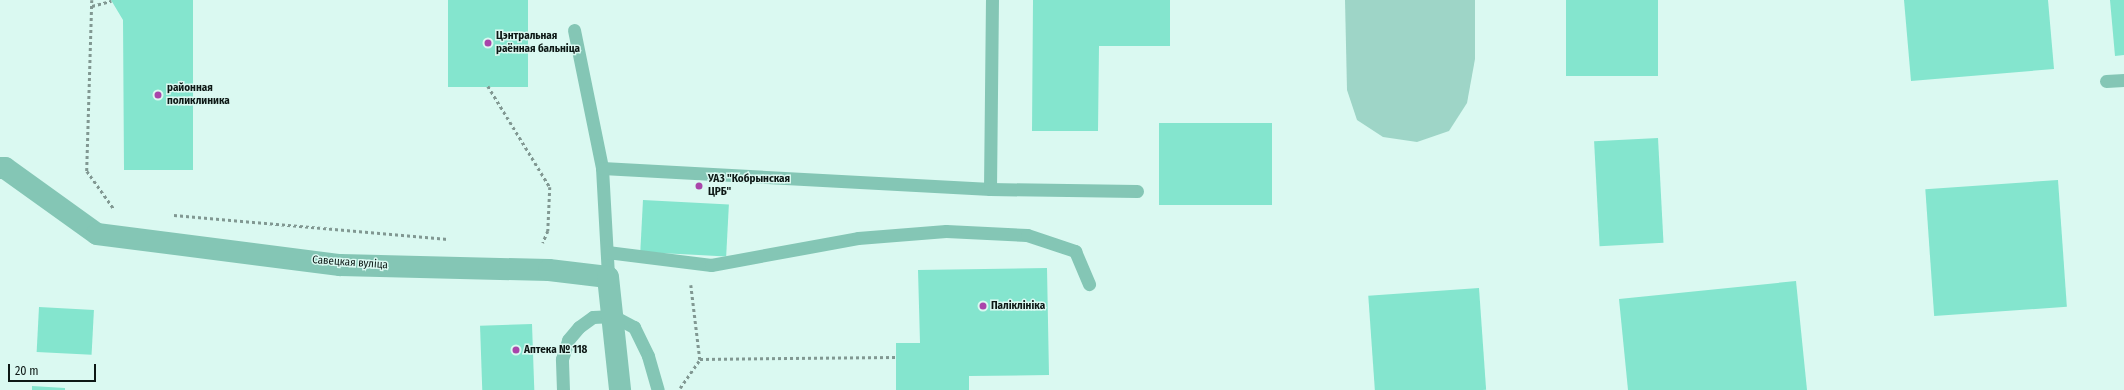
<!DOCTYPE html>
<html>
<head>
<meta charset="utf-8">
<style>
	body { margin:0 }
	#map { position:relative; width:2124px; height:390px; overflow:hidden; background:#daf9f1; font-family:"Fira Sans Condensed",sans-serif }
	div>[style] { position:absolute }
	.green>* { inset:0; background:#9ed5c7 }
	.building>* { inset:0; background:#84e5ce; transform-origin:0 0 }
	.path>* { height:2.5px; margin-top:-1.25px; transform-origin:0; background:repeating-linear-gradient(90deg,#819892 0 3px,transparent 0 6px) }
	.service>* { height:13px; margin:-6.5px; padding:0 6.5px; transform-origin:6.5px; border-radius:6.5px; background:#84c6b5 }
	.minor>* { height:22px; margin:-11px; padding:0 11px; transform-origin:11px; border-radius:11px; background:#84c6b5 }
	.dots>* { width:11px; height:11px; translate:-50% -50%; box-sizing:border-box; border:2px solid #daf9f1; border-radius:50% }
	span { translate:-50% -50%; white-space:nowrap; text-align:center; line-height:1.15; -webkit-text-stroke:3px #daf9f1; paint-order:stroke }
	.poi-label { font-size:11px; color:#0d1815; font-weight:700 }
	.left { translate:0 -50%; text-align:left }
	.street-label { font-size:11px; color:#0d1815 }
	.scale { position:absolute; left:8px; top:364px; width:88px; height:18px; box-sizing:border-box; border:2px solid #0d1815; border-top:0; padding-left:5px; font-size:12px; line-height:14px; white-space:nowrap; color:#0d1815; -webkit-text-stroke:3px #daf9f1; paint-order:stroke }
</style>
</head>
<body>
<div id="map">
	<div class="green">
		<i style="clip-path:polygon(1345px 0,1475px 0,1475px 59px,1467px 103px,1449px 131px,1417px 142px,1383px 137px,1357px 120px,1347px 90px)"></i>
	</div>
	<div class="building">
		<i style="clip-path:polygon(111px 0,193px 0,193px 170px,124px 170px,123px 20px)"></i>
		<i style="left:448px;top:0;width:80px;height:87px"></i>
		<i style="clip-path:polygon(1033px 0,1170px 0,1170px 46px,1099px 46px,1098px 131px,1032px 131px)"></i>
		<i style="left:1566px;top:0;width:92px;height:76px"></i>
		<i style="clip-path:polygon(1904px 0,2048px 0,2054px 69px,1911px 81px)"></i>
		<i style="clip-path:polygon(2110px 0,2124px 0,2124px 55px,2115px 56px)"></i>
		<i style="left:1159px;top:123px;width:113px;height:82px"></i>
		<i style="left:1658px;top:138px;width:105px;height:64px;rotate:87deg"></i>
		<i style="left:2058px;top:180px;width:127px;height:133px;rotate:86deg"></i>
		<i style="left:643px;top:200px;width:86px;height:52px;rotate:3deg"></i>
		<i style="clip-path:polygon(1047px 268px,1049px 375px,969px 376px,969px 390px,896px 390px,896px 343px,920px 343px,918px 270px)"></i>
		<i style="clip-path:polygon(1796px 281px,1807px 390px,1628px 390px,1619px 299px)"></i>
		<i style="left:1479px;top:288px;width:102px;height:111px;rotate:86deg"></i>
		<i style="left:39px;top:307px;width:55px;height:45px;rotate:3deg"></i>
		<i style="left:532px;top:324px;width:66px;height:52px;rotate:88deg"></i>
		<i style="clip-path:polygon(32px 386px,65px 388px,65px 390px,32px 390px)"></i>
	</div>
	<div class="path">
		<i style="left:92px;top:0;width:171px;rotate:91.7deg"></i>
		<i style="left:87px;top:171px;width:47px;rotate:54.6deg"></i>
		<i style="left:92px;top:6px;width:20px;rotate:-15deg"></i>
		<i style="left:488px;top:86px;width:119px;rotate:58.5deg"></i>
		<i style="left:550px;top:187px;width:44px;rotate:92.6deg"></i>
		<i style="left:548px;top:231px;width:13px;rotate:113deg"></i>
		<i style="left:174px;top:215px;width:275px;rotate:5deg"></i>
		<i style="left:691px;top:285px;width:75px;rotate:83.1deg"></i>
		<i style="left:700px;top:359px;width:196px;rotate:-0.6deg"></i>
		<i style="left:680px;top:388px;width:35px;rotate:-55deg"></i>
	</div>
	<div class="service">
		<i style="left:574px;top:30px;width:141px;rotate:78.5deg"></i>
		<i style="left:602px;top:168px;width:109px;rotate:86.8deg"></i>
		<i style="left:2106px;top:81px;width:18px;rotate:-3deg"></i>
		<i style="left:602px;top:168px;width:389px;rotate:3.1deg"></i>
		<i style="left:990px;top:189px;width:189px;rotate:-89.4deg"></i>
		<i style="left:990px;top:189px;width:147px;rotate:0.8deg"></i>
		<i style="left:607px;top:252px;width:105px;rotate:7.1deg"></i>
		<i style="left:711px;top:265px;width:149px;rotate:-10.4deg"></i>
		<i style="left:858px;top:238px;width:88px;rotate:-4.5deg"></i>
		<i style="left:946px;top:231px;width:81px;rotate:2.8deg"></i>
		<i style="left:1027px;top:235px;width:51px;rotate:18.4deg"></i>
		<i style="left:1075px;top:251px;width:36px;rotate:67deg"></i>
		<i style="left:563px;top:390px;width:31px;rotate:-92deg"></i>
		<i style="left:562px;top:359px;width:20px;rotate:-72deg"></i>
		<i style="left:568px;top:340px;width:17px;rotate:-50deg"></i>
		<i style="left:579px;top:327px;width:17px;rotate:-36deg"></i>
		<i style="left:593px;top:317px;width:20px;rotate:-3deg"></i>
		<i style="left:613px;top:316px;width:24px;rotate:28deg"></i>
		<i style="left:634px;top:327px;width:32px;rotate:64deg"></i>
		<i style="left:648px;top:356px;width:35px;rotate:74deg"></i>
	</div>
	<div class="minor">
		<i style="left:0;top:168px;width:5px"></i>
		<i style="left:5px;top:168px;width:113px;rotate:35.7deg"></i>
		<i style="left:97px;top:234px;width:245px;rotate:7.3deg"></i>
		<i style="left:340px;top:265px;width:209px;rotate:1.4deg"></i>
		<i style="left:549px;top:270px;width:59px;rotate:6.8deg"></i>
		<i style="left:608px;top:277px;width:114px;rotate:83.9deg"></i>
	</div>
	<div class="dots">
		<i style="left:488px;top:43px;background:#a945aa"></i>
		<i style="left:158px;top:95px;background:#a945aa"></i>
		<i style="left:699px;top:186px;background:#a945aa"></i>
		<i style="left:983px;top:306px;background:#a945aa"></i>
		<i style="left:516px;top:350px;background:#a945aa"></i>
	</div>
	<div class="poi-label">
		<span class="left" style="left:496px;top:43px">Цэнтральная<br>раённая бальніца</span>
		<span class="left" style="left:167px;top:95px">районная<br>поликлиника</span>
		<span class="left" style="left:708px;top:186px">УАЗ "Кобрынская<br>ЦРБ"</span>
		<span class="left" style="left:991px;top:306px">Паліклініка</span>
		<span class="left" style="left:524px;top:350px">Аптека № 118</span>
	</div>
	<div class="street-label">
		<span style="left:350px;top:263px;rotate:4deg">Савецкая вуліца</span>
	</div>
	<div class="scale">20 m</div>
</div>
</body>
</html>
